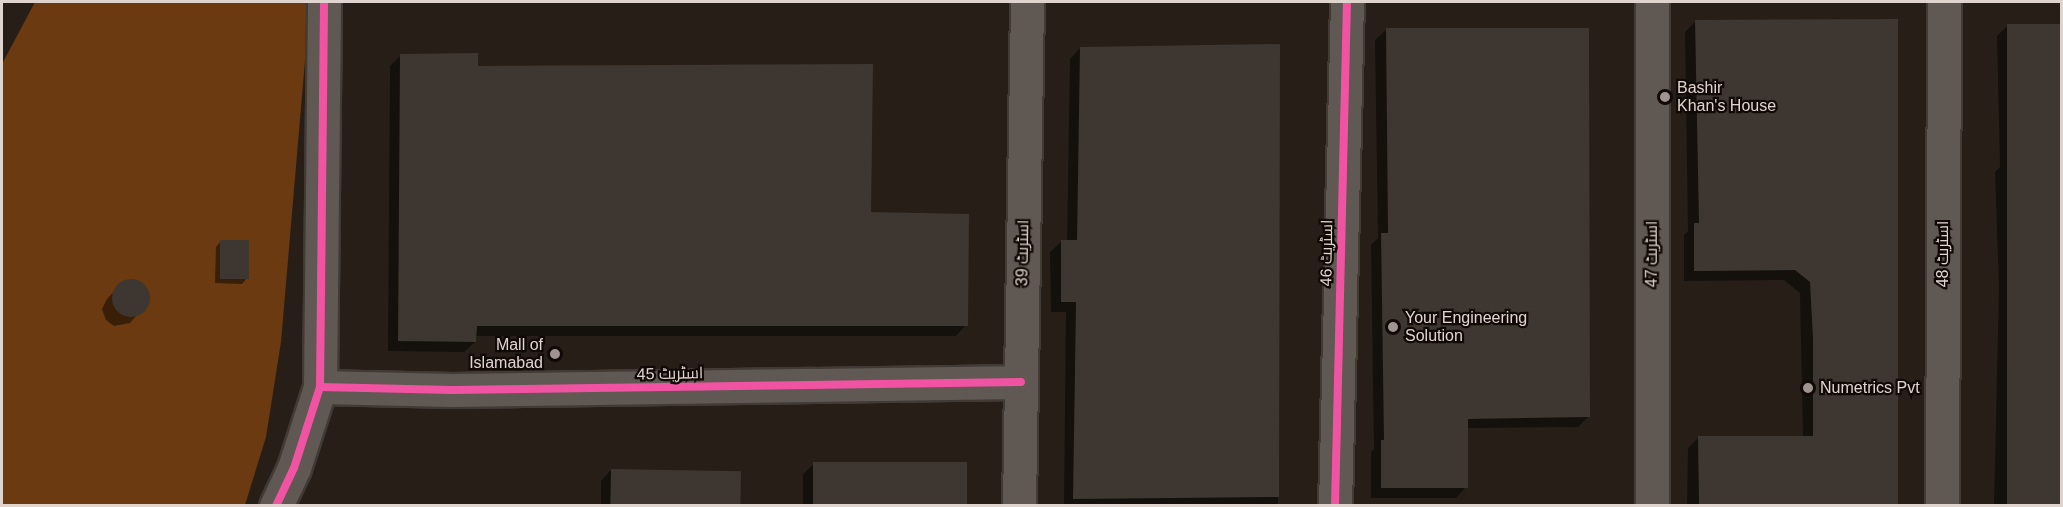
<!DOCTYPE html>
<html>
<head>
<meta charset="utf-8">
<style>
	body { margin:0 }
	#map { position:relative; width:2063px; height:507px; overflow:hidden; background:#271e18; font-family:Arial,Cairo,sans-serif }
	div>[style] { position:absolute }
	.forest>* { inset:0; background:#6b3a10 }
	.shadow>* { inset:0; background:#0007 }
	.building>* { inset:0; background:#3e3630; transform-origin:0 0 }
	.round { border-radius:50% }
	.roads { filter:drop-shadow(2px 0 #413a35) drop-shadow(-2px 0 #413a35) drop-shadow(0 2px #413a35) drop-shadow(0 -2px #413a35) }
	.street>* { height:33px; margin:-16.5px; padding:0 16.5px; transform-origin:16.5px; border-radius:16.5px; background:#5f5853 }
	.cycleway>* { height:8px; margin:-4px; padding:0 4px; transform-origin:4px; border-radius:4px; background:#f153a3 }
	.dots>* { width:16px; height:16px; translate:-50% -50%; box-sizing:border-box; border:3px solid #100905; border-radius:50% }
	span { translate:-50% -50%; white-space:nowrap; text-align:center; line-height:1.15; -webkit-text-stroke:4.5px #100905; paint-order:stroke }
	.poi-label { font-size:16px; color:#e0d5ce }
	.left { translate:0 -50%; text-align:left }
	.right { translate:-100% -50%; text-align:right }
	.street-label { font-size:16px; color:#e0d5ce }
	.frame { position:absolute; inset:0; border:3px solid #e0d5ce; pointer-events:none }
</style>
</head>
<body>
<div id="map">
	<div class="forest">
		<i style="clip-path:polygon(35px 2px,310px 2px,281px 342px,266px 437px,245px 505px,2px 506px,2px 64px)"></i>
	</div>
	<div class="shadow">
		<i style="clip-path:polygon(1896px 20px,1896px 506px,1687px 506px,1688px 448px,1699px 437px,1803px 437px,1800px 293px,1784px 280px,1684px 281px,1684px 235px,1688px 231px,1685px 32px,1696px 21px)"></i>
		<i style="clip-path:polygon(2008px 25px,2062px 25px,2062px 506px,1994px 506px,1999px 287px,1995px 172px,2000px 167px,1997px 36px)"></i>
		<i style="clip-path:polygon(1386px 30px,1589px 416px,1578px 427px,1466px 428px,1466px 487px,1456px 498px,1371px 498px,1371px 452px,1374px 449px,1371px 245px,1378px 238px,1375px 40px)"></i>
		<i style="clip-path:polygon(1279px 45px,1278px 506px,1064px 506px,1066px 312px,1051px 312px,1050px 252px,1061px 242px,1067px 242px,1070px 59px,1080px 48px)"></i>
		<i style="clip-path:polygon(400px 56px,477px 67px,966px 325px,956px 336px,475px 336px,475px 342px,464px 352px,388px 351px,390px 66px)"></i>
		<i style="clip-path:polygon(221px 241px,247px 278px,242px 284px,215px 283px,216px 247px)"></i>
		<i style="clip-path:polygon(134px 281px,144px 287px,147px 303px,130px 323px,114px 326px,106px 320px,102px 309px,107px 299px,118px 287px)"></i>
		<i style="clip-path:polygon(814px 464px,965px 506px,803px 506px,803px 474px)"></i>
		<i style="clip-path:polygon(611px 470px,739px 506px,601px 506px,601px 481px)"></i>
	</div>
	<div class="building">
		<i style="clip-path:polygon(1898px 19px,1898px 506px,1699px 506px,1698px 436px,1813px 436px,1813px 339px,1810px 282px,1795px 270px,1694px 271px,1694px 223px,1699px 223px,1695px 20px)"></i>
		<i style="left:2007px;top:24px;width:54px;height:482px"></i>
		<i style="clip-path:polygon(1386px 28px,1589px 28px,1590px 417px,1468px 419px,1468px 488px,1381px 488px,1381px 440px,1384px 440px,1381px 233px,1388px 233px)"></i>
		<i style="clip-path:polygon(1280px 44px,1279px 497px,1073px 499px,1076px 302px,1061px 302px,1061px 240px,1077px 240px,1080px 47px)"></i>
		<i style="clip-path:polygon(478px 53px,478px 66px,873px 64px,871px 212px,969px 214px,968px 326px,477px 326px,476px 342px,398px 341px,400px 54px)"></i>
		<i style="left:220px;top:240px;width:29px;height:39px"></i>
		<i class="round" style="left:112px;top:279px;width:38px;height:38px"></i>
		<i style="left:813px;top:462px;width:154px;height:44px"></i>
		<i style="left:611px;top:469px;width:130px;height:37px;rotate:1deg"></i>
	</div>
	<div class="roads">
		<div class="street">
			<i style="left:1652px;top:2px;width:504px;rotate:90deg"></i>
			<i style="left:320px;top:387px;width:132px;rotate:1.3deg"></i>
			<i style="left:452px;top:390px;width:569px;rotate:-0.81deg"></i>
			<i style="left:276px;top:506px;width:42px;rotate:-64.7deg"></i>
			<i style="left:294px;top:468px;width:85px;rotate:-72.2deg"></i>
			<i style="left:320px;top:387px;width:385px;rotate:-89.4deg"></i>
			<i style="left:1019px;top:506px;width:504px;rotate:-89.09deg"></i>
			<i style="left:1335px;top:506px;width:504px;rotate:-88.64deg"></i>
			<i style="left:1942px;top:506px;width:504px;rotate:-89.77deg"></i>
		</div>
	</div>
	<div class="cycleway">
		<i style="left:320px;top:387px;width:132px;rotate:1.3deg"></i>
		<i style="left:452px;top:390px;width:569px;rotate:-0.81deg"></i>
		<i style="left:276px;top:506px;width:42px;rotate:-64.7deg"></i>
		<i style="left:294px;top:468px;width:85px;rotate:-72.2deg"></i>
		<i style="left:320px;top:387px;width:385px;rotate:-89.4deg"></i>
		<i style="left:1335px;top:506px;width:504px;rotate:-88.64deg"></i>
	</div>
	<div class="dots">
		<i style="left:1665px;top:97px;background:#9f958e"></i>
		<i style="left:1393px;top:327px;background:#9f958e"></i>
		<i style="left:555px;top:354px;background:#9f958e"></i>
		<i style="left:1808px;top:388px;background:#9f958e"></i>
	</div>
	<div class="poi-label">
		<span class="left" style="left:1677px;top:97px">Bashir<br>Khan's House</span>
		<span class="left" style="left:1405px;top:327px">Your Engineering<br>Solution</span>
		<span class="right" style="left:543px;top:354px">Mall of<br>Islamabad</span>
		<span class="left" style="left:1820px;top:388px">Numetrics Pvt</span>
	</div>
	<div class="street-label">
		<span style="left:1023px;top:253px;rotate:-89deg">اسٹریٹ 39</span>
		<span style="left:1327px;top:253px;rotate:-89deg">اسٹریٹ 46</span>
		<span style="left:1652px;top:254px;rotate:-90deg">اسٹریٹ 47</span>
		<span style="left:1943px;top:254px;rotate:-90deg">اسٹریٹ 48</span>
		<span style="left:670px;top:374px;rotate:-1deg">اسٹریٹ 45</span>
	</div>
	<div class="frame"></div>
</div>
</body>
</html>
